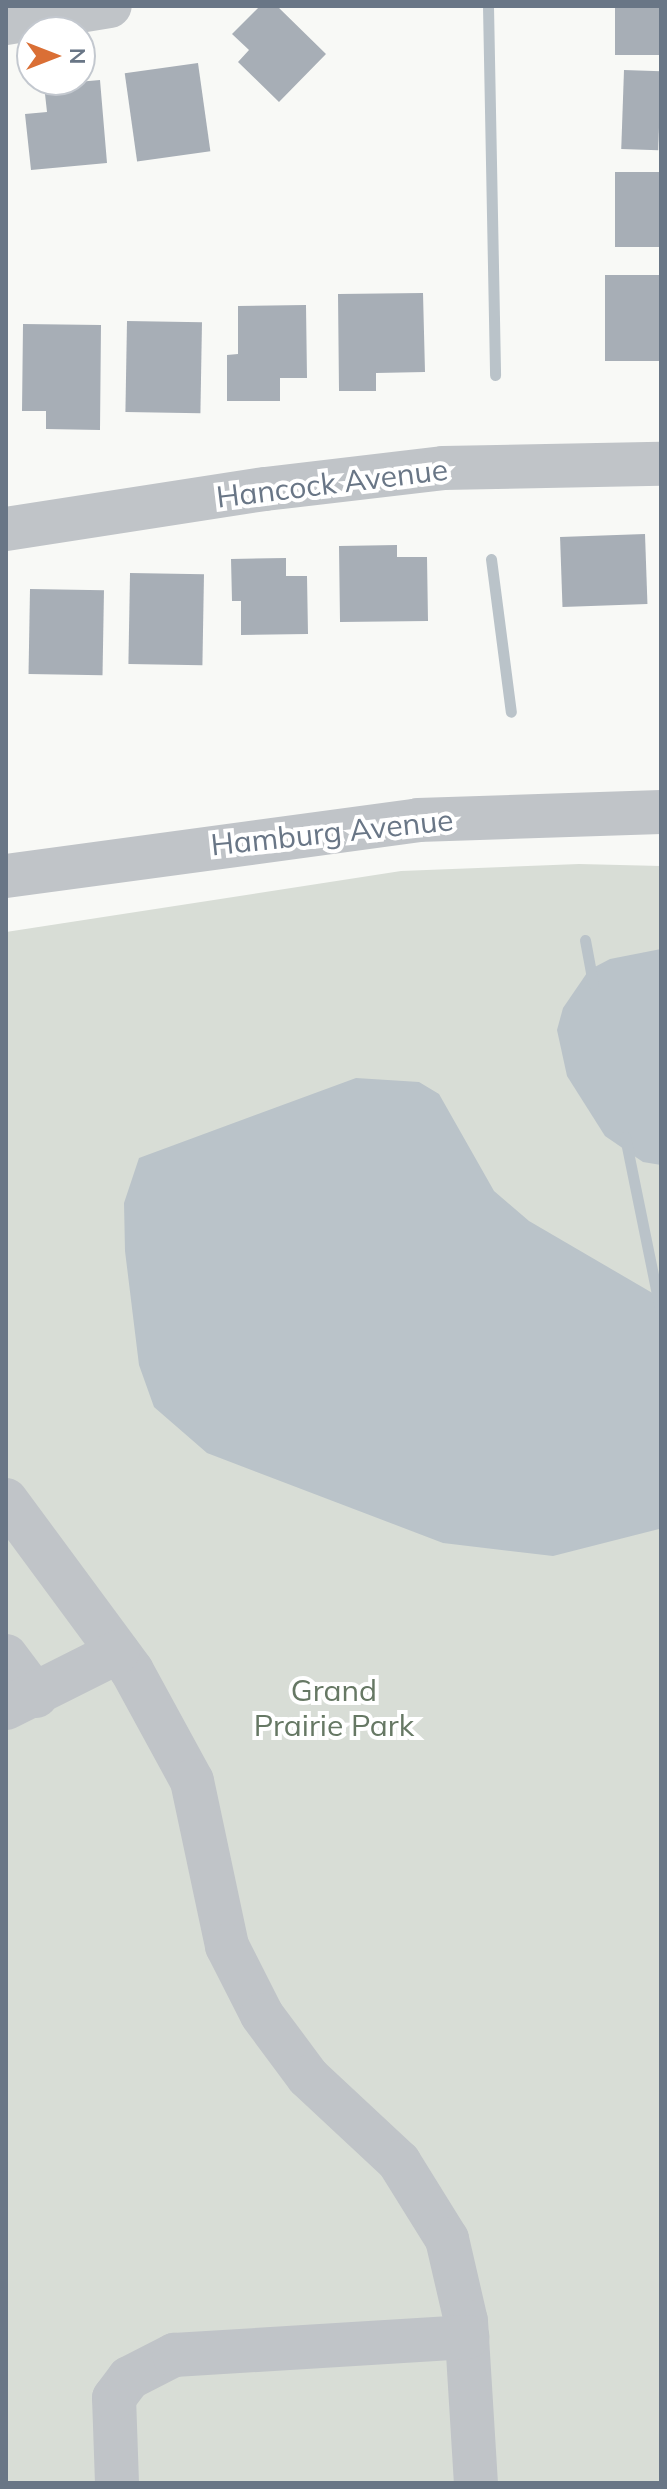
<!DOCTYPE html>
<html>
<head>
<meta charset="utf-8">
<style>
	body { margin:0 }
	#map { position:relative; width:667px; height:2489px; overflow:hidden; background:#f8f9f6; font-family:Mulish,sans-serif }
	div>[style] { position:absolute }
	.green>* { inset:0; background:#d8ddd6 }
	.water>* { inset:0; background:#bac3c9 }
	.stream>* { height:11px; margin:-5.5px; padding:0 5.5px; transform-origin:5.5px; border-radius:5.5px; background:#bac3c9 }
	.building>* { inset:0; background:#a7aeb6; transform-origin:0 0 }
	.minor>* { height:44px; margin:-22px; padding:0 22px; transform-origin:22px; border-radius:22px; background:#c0c4c8 }
	span { translate:-50% -50%; white-space:nowrap; text-align:center; line-height:1.15; -webkit-text-stroke:8px #fff; paint-order:stroke }
	.street-label { font-size:30px; color:#697686 }
	.park-label { font-size:30px; color:#667864 }
	.frame { position:absolute; inset:0; border:8px solid #697686; pointer-events:none }
	.north { position:absolute; left:16px; top:16px; width:80px; height:80px; box-sizing:border-box; background:#fff; border:2px solid #c3c8cf; border-radius:50%; rotate:90deg; font-size:22px; font-weight:700; line-height:32px; text-align:center; color:#697686 }
	.north::after { content:''; display:block; margin:auto; width:28px; height:36px; background:#da6f35; clip-path:polygon(50% 0,100% 100%,50% 72%,0 100%) }
</style>
</head>
<body>
<div id="map">
	<div class="green">
		<i style="clip-path:polygon(579px 864px,661px 866px,661px 2483px,6px 2483px,6px 932px,401px 871px)"></i>
	</div>
	<div class="water">
		<i style="clip-path:polygon(661px 949px,661px 1165px,643px 1162px,605px 1136px,567px 1076px,557px 1030px,563px 1008px,589px 970px,610px 959px)"></i>
		<i style="clip-path:polygon(356px 1078px,419px 1082px,439px 1094px,494px 1191px,529px 1221px,661px 1298px,659px 1529px,553px 1556px,443px 1543px,207px 1453px,154px 1407px,139px 1365px,125px 1251px,124px 1203px,139px 1158px)"></i>
	</div>
	<div class="stream">
		<i style="left:488px;top:6px;width:369px;rotate:88.9deg"></i>
		<i style="left:491px;top:559px;width:154px;rotate:82.6deg"></i>
		<i style="left:585px;top:940px;width:44px;rotate:79.5deg"></i>
		<i style="left:625px;top:1137px;width:181px;rotate:78.5deg"></i>
	</div>
	<div class="building">
		<i style="clip-path:polygon(260px 6px,277px 6px,326px 54px,279px 102px,238px 62px,249px 50px,232px 34px)"></i>
		<i style="left:615px;top:6px;width:46px;height:49px"></i>
		<i style="left:198px;top:63px;width:89px;height:74px;rotate:82deg"></i>
		<i style="left:624px;top:70px;width:37px;height:79px;rotate:2deg"></i>
		<i style="clip-path:polygon(100px 80px,107px 163px,31px 170px,25px 114px,47px 112px,44px 85px)"></i>
		<i style="left:661px;top:172px;width:75px;height:46px;rotate:90deg"></i>
		<i style="left:605px;top:275px;width:56px;height:86px"></i>
		<i style="clip-path:polygon(423px 293px,425px 372px,376px 373px,376px 391px,339px 391px,338px 294px)"></i>
		<i style="clip-path:polygon(306px 305px,307px 378px,280px 378px,280px 401px,227px 401px,227px 355px,238px 354px,238px 306px)"></i>
		<i style="left:127px;top:321px;width:75px;height:91px;rotate:1deg"></i>
		<i style="clip-path:polygon(23px 324px,101px 325px,100px 430px,46px 429px,46px 411px,22px 411px)"></i>
		<i style="left:645px;top:534px;width:70px;height:85px;rotate:88deg"></i>
		<i style="clip-path:polygon(397px 545px,397px 557px,427px 557px,428px 621px,340px 622px,339px 546px)"></i>
		<i style="clip-path:polygon(286px 558px,286px 576px,307px 576px,308px 634px,241px 635px,241px 601px,232px 601px,231px 559px)"></i>
		<i style="left:130px;top:573px;width:74px;height:91px;rotate:1deg"></i>
		<i style="left:30px;top:589px;width:74px;height:85px;rotate:1deg"></i>
	</div>
	<div class="minor">
		<i style="left:6px;top:23px;width:105px;rotate:-9.3deg"></i>
		<i style="left:6px;top:529px;width:262px;rotate:-8.8deg"></i>
		<i style="left:265px;top:489px;width:179px;rotate:-6.7deg"></i>
		<i style="left:443px;top:468px;width:218px;rotate:-1.1deg"></i>
		<i style="left:6px;top:876px;width:416px;rotate:-7.7deg"></i>
		<i style="left:418px;top:820px;width:243px;rotate:-1.9deg"></i>
		<i style="left:6px;top:1500px;width:212px;rotate:53.6deg"></i>
		<i style="left:132px;top:1671px;width:125px;rotate:61.4deg"></i>
		<i style="left:192px;top:1781px;width:169px;rotate:78deg"></i>
		<i style="left:227px;top:1946px;width:77px;rotate:63.1deg"></i>
		<i style="left:262px;top:2015px;width:77px;rotate:53.4deg"></i>
		<i style="left:308px;top:2077px;width:125px;rotate:43deg"></i>
		<i style="left:399px;top:2162px;width:91px;rotate:58.1deg"></i>
		<i style="left:447px;top:2239px;width:84px;rotate:77deg"></i>
		<i style="left:466px;top:2321px;width:162px;rotate:86.5deg"></i>
		<i style="left:6px;top:1656px;width:50px;rotate:53.1deg"></i>
		<i style="left:6px;top:1708px;width:125px;rotate:-26.6deg"></i>
		<i style="left:117px;top:2483px;width:85px;rotate:-92deg"></i>
		<i style="left:114px;top:2398px;width:25px;rotate:-53deg"></i>
		<i style="left:129px;top:2378px;width:51px;rotate:-27.1deg"></i>
		<i style="left:174px;top:2355px;width:294px;rotate:-3.5deg"></i>
	</div>
	<div class="street-label">
		<span style="left:332px;top:483px;rotate:-7deg">Hancock Avenue</span>
		<span style="left:332px;top:832px;rotate:-6deg">Hamburg Avenue</span>
	</div>
	<div class="park-label">
		<span style="left:334px;top:1707px">Grand<br>Prairie Park</span>
	</div>
	<div class="frame"></div>
	<div class="north">N</div>
</div>
</body>
</html>
